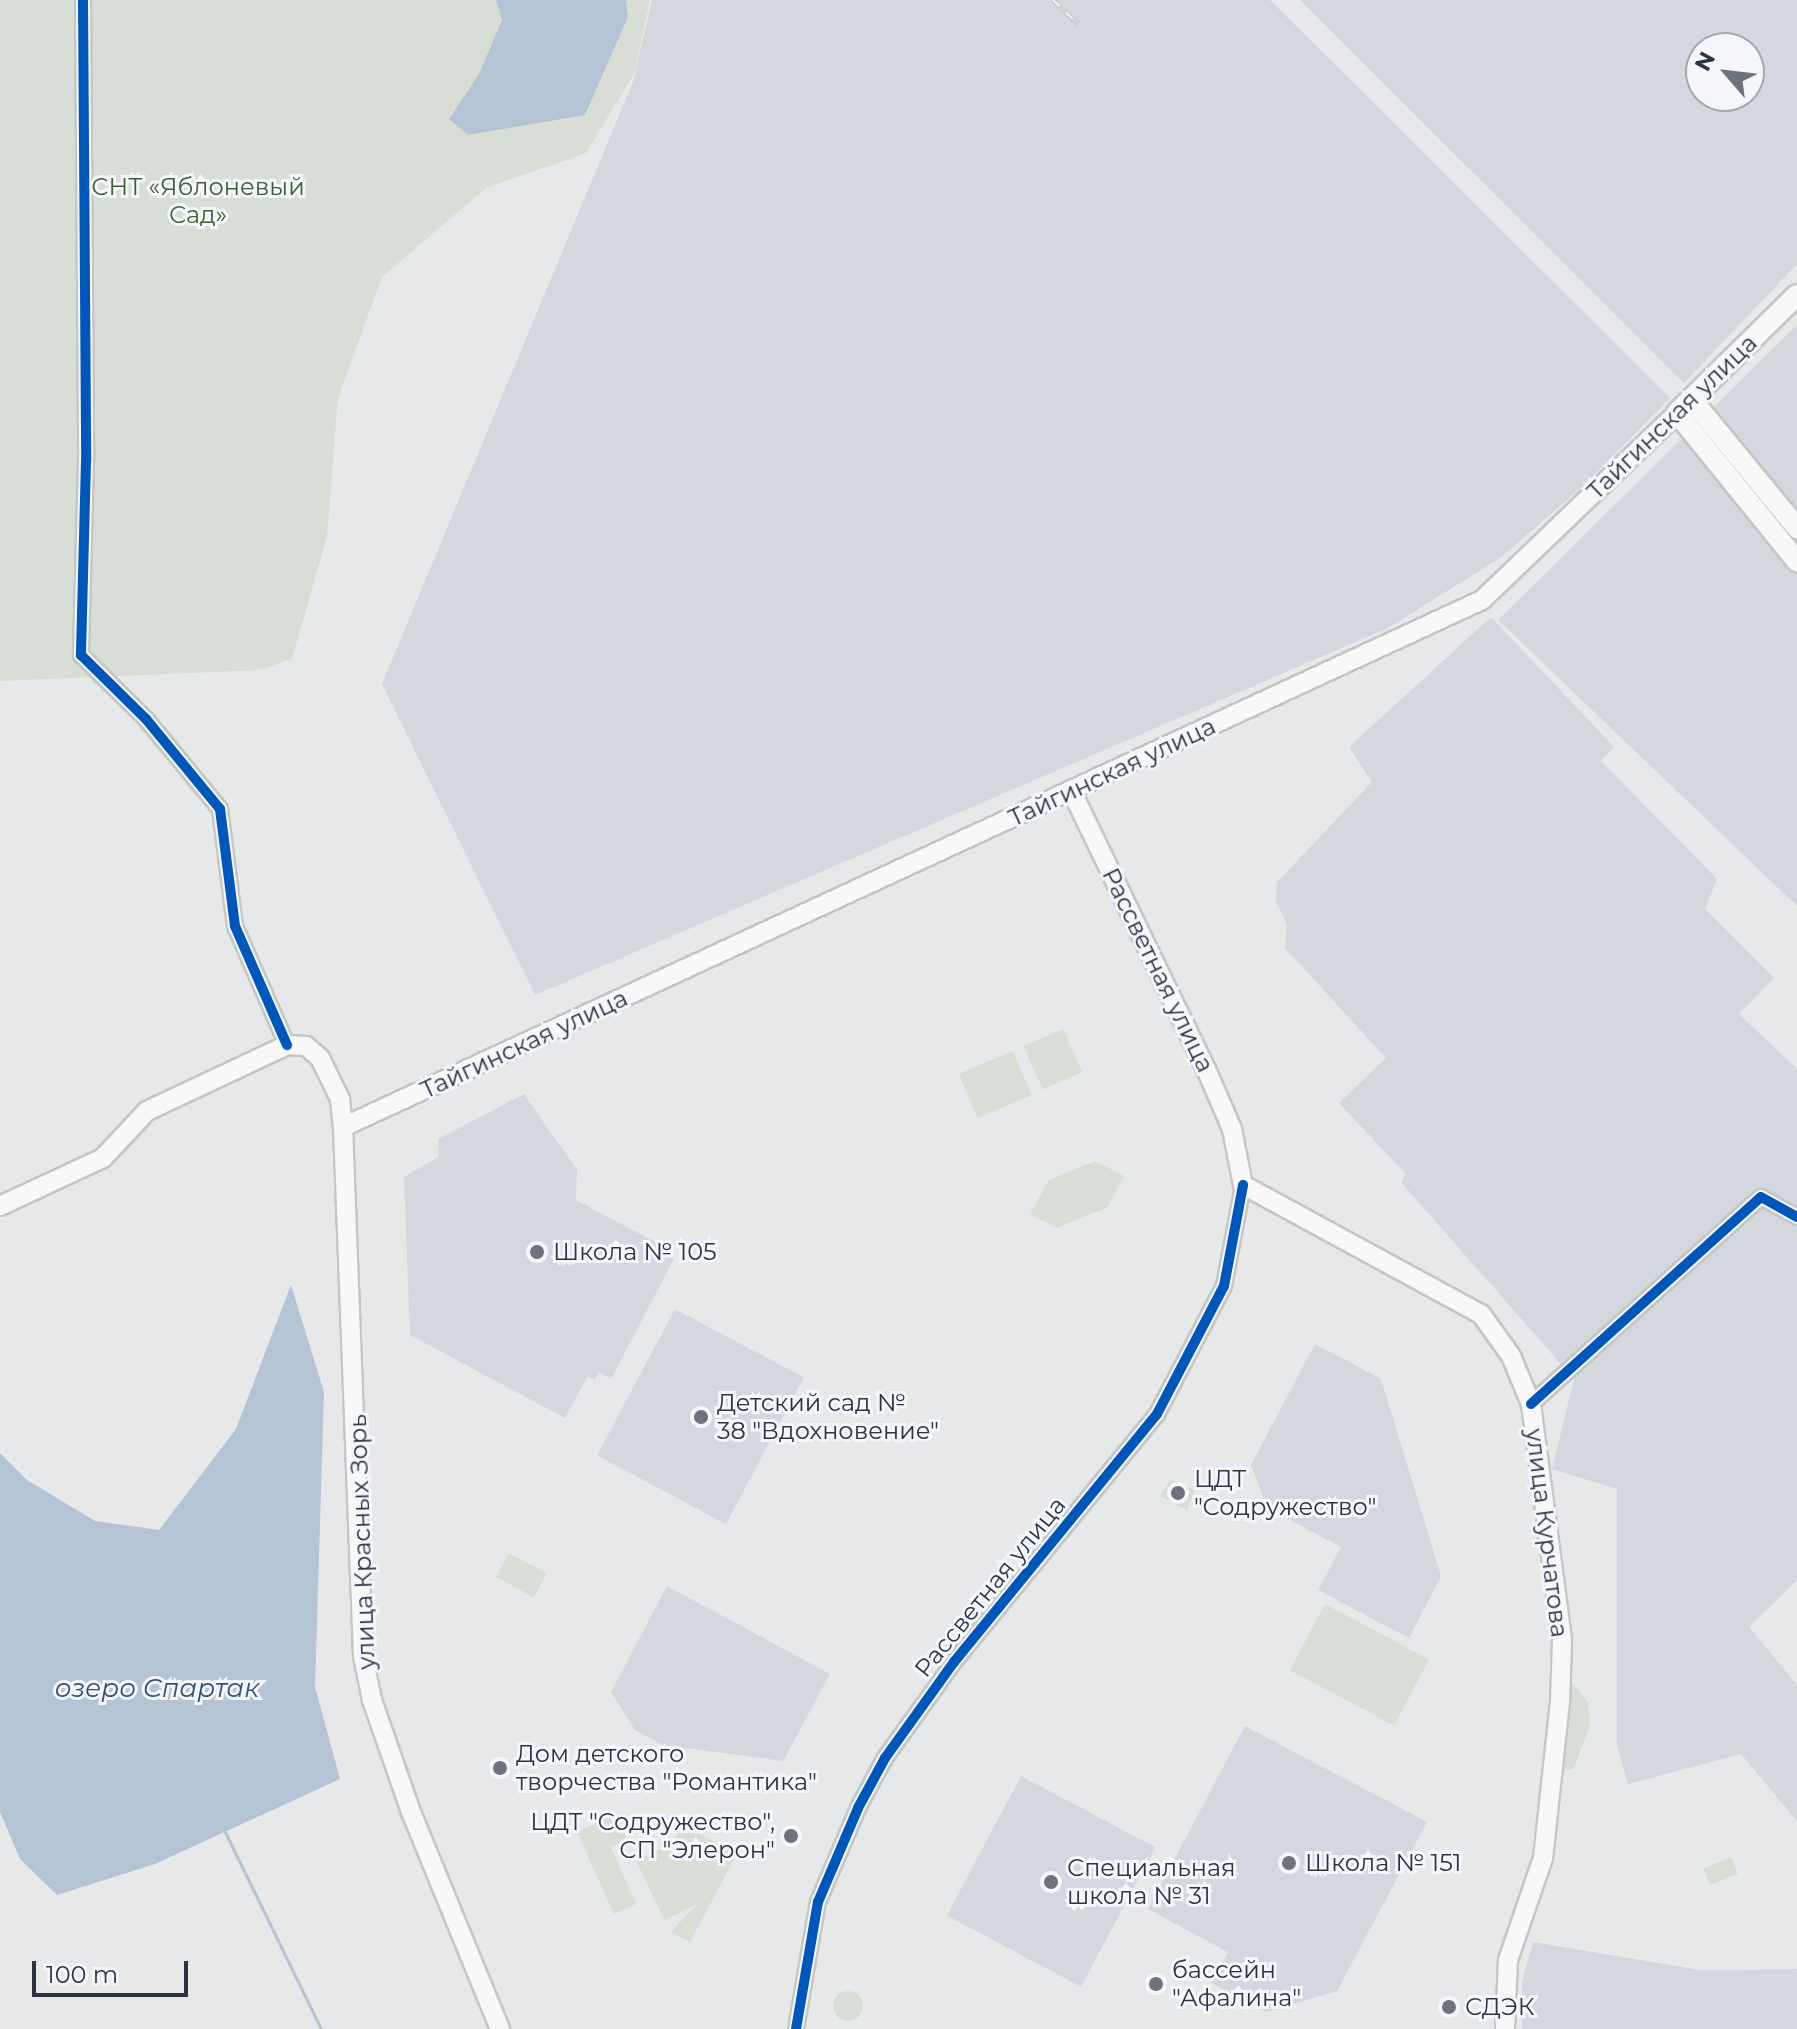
<!DOCTYPE html>
<html>
<head>
<meta charset="utf-8">
<style>
	body { margin:0 }
	#map { position:relative; width:1797px; height:2029px; overflow:hidden; background:#e6e8ea; font-family:Montserrat,sans-serif }
	div>[style] { position:absolute }
	.built>* { inset:0; background:#d4d7dd; transform-origin:0 0 }
	.green>* { inset:0; background:#d6ded6; transform-origin:0 0 }
	.round { border-radius:50% }
	.water>* { inset:0; background:#b4c4d5 }
	.stream>* { height:3px; margin:-1.5px; padding:0 1.5px; transform-origin:1.5px; border-radius:1.5px; background:#b4c4d5 }
	.roads { filter:drop-shadow(2px 0 #c4c6c8) drop-shadow(-2px 0 #c4c6c8) drop-shadow(0 2px #c4c6c8) drop-shadow(0 -2px #c4c6c8) }
	.minor>* { height:14px; margin:-7px; padding:0 7px; transform-origin:7px; border-radius:7px; background:#f5f6f7 }
	.major>* { height:18px; margin:-9px; padding:0 9px; transform-origin:9px; border-radius:9px; background:#f8f8f8 }
	.highway>* { height:20px; margin:-10px; padding:0 10px; transform-origin:10px; border-radius:10px; background:#f8f8f8 }
	.rail>* { height:6px; margin-top:-3px; transform-origin:0; background:repeating-linear-gradient(90deg,#f4f6f9 0 9px,#cecfd2 0 18px); box-sizing:border-box; border-block:2px solid #cecfd2 }
	.cycleway>* { height:10px; margin:-5px; padding:0 5px; transform-origin:5px; border-radius:5px; background:#0057b8 }
	.dots>* { width:22px; height:22px; translate:-50% -50%; box-sizing:border-box; border:4px solid #f4f6f9; border-radius:50% }
	span { translate:-50% -50%; white-space:nowrap; text-align:center; line-height:1.15; -webkit-text-stroke:6px #f4f6f9; paint-order:stroke }
	.park-label { font-size:24px; color:#3f6138 }
	.street-label { font-size:24px; color:#2b3445 }
	.poi-label { font-size:24px; color:#2b3445 }
	.left { translate:0 -50%; text-align:left }
	.right { translate:-100% -50%; text-align:right }
	.water-label { font-size:26px; color:#34527a; font-style:italic }
	.north { position:absolute; left:1685px; top:32px; width:80px; height:80px; box-sizing:border-box; background:#f4f6f9; border:2px solid #a4a8b1; border-radius:50%; rotate:298deg; font-size:22px; font-weight:700; line-height:32px; text-align:center; color:#2b3445 }
	.north::after { content:''; display:block; margin:auto; width:28px; height:36px; background:#6c737f; clip-path:polygon(50% 0,100% 100%,50% 72%,0 100%) }
	.scale { position:absolute; left:32px; top:1961px; width:156px; height:36px; box-sizing:border-box; border:4px solid #2b3445; border-top:0; padding-left:10px; font-size:24px; line-height:28px; white-space:nowrap; color:#2b3445; -webkit-text-stroke:6px #f4f6f9; paint-order:stroke }
</style>
</head>
<body>
<div id="map">
	<div class="built">
		<i style="clip-path:polygon(652px 0,1270px 0,1670px 398px,1582px 487px,1500px 558px,1388px 628px,535px 995px,382px 684px,633px 82px)"></i>
		<i style="clip-path:polygon(evenodd,1300px 0,1797px 0,1797px 264px,1684px 383px,1300px 0,1701px 48px,1749px 48px,1749px 96px,1701px 96px,1701px 48px)"></i>
		<i style="clip-path:polygon(1797px 325px,1797px 906px,1498px 620px)"></i>
		<i style="clip-path:polygon(1491px 617px,1614px 747px,1601px 761px,1717px 879px,1705px 909px,1774px 978px,1739px 1014px,1797px 1069px,1797px 1580px,1749px 1627px,1797px 1685px,1797px 1821px,1741px 1754px,1628px 1784px,1617px 1745px,1617px 1489px,1552px 1469px,1574px 1379px,1401px 1182px,1406px 1174px,1339px 1103px,1386px 1058px,1285px 948px,1287px 924px,1276px 902px,1277px 882px,1372px 782px,1349px 747px)"></i>
		<i style="clip-path:polygon(524px 1094px,577px 1170px,576px 1200px,661px 1245px,674px 1259px,611px 1379px,599px 1372px,595px 1380px,588px 1376px,565px 1418px,410px 1335px,404px 1177px,439px 1157px,438px 1139px)"></i>
		<i style="left:675px;top:1309px;width:146px;height:166px;rotate:28deg"></i>
		<i style="clip-path:polygon(1315px 1344px,1381px 1379px,1441px 1576px,1409px 1638px,1318px 1590px,1341px 1547px,1267px 1508px,1251px 1465px)"></i>
		<i style="clip-path:polygon(667px 1586px,830px 1674px,783px 1761px,663px 1745px,635px 1730px,611px 1692px)"></i>
		<i style="clip-path:polygon(1245px 1726px,1427px 1822px,1337px 1991px,1266px 2012px,1212px 1983px,1228px 1952px,1148px 1909px)"></i>
		<i style="left:1021px;top:1776px;width:152px;height:158px;rotate:28deg"></i>
		<i style="clip-path:polygon(1533px 1942px,1700px 1970px,1797px 1969px,1797px 2029px,1522px 2029px,1522px 1982px)"></i>
	</div>
	<div class="green">
		<i style="clip-path:polygon(0 0,650px 0,634px 74px,586px 153px,486px 188px,382px 277px,338px 398px,327px 536px,292px 659px,260px 670px,0 681px)"></i>
		<i style="left:1063px;top:1029px;width:47px;height:43px;rotate:66deg"></i>
		<i style="left:1013px;top:1051px;width:48px;height:59px;rotate:67deg"></i>
		<i style="clip-path:polygon(1095px 1161px,1124px 1176px,1108px 1207px,1056px 1228px,1030px 1214px,1049px 1180px)"></i>
		<i style="clip-path:polygon(1171px 1480px,1195px 1490px,1187px 1510px,1160px 1496px)"></i>
		<i style="left:509px;top:1553px;width:43px;height:27px;rotate:29deg"></i>
		<i style="left:1325px;top:1604px;width:118px;height:75px;rotate:28deg"></i>
		<i style="clip-path:polygon(1570px 1681px,1588px 1702px,1590px 1725px,1574px 1768px,1564px 1771px)"></i>
		<i style="clip-path:polygon(616px 1814px,627px 1839px,611px 1847px,636px 1904px,614px 1914px,577px 1832px)"></i>
		<i style="clip-path:polygon(683px 1825px,737px 1854px,690px 1942px,671px 1932px,696px 1905px,664px 1920px,636px 1860px,671px 1844px)"></i>
		<i style="left:1731px;top:1857px;width:18px;height:30px;rotate:68deg"></i>
		<i class="round" style="left:833px;top:1991px;width:30px;height:30px"></i>
	</div>
	<div class="water">
		<i style="clip-path:polygon(496px 0,626px 0,628px 17px,585px 115px,468px 135px,449px 119px,479px 74px,502px 20px)"></i>
		<i style="clip-path:polygon(291px 1285px,324px 1392px,315px 1687px,340px 1779px,155px 1864px,57px 1895px,20px 1859px,0 1812px,0 1453px,27px 1480px,95px 1521px,159px 1530px,236px 1429px)"></i>
	</div>
	<div class="stream">
		<i style="left:225px;top:1832px;width:219px;rotate:64deg"></i>
	</div>
	<div class="roads">
		<div class="minor">
			<i style="left:83px;top:0;width:461px;rotate:89.6deg"></i>
			<i style="left:86px;top:461px;width:194px;rotate:91.5deg"></i>
			<i style="left:81px;top:655px;width:91px;rotate:44.6deg"></i>
			<i style="left:146px;top:719px;width:117px;rotate:50.6deg"></i>
			<i style="left:220px;top:809px;width:118px;rotate:82.7deg"></i>
			<i style="left:235px;top:926px;width:130px;rotate:66.4deg"></i>
			<i style="left:1531px;top:1404px;width:309px;rotate:-42deg"></i>
			<i style="left:1761px;top:1197px;width:41px;rotate:29.1deg"></i>
			<i style="left:796px;top:2029px;width:129px;rotate:-80.2deg"></i>
			<i style="left:818px;top:1902px;width:102px;rotate:-66.9deg"></i>
			<i style="left:858px;top:1808px;width:57px;rotate:-61.6deg"></i>
			<i style="left:885px;top:1758px;width:118px;rotate:-54.3deg"></i>
			<i style="left:954px;top:1662px;width:320px;rotate:-50.7deg"></i>
			<i style="left:1157px;top:1414px;width:144px;rotate:-62.4deg"></i>
			<i style="left:1224px;top:1286px;width:103px;rotate:-79.3deg"></i>
		</div>
		<div class="major">
			<i style="left:1071px;top:790px;width:310px;rotate:64.2deg"></i>
			<i style="left:1206px;top:1069px;width:65px;rotate:66.6deg"></i>
			<i style="left:1232px;top:1129px;width:57px;rotate:78.9deg"></i>
			<i style="left:1243px;top:1185px;width:271px;rotate:28.5deg"></i>
			<i style="left:1481px;top:1314px;width:52px;rotate:54.5deg"></i>
			<i style="left:1511px;top:1356px;width:52px;rotate:67.4deg"></i>
			<i style="left:1531px;top:1404px;width:238px;rotate:82.5deg"></i>
			<i style="left:1562px;top:1640px;width:62px;rotate:91.8deg"></i>
			<i style="left:1560px;top:1702px;width:157px;rotate:96.2deg"></i>
			<i style="left:1543px;top:1858px;width:108px;rotate:108.9deg"></i>
			<i style="left:1508px;top:1960px;width:69px;rotate:92.5deg"></i>
			<i style="left:343px;top:1127px;width:1255px;rotate:-24.83deg"></i>
			<i style="left:1482px;top:600px;width:270px;rotate:-43.8deg"></i>
			<i style="left:0;top:1206px;width:114px;rotate:-25deg"></i>
			<i style="left:103px;top:1158px;width:64px;rotate:-46.9deg"></i>
			<i style="left:147px;top:1111px;width:155px;rotate:-25.2deg"></i>
			<i style="left:287px;top:1045px;width:19px;rotate:3deg"></i>
			<i style="left:306px;top:1046px;width:18px;rotate:41deg"></i>
			<i style="left:320px;top:1058px;width:46px;rotate:64deg"></i>
			<i style="left:340px;top:1099px;width:28px;rotate:84deg"></i>
			<i style="left:343px;top:1127px;width:529px;rotate:87.83deg"></i>
			<i style="left:363px;top:1656px;width:45px;rotate:78.4deg"></i>
			<i style="left:372px;top:1700px;width:119px;rotate:70.8deg"></i>
			<i style="left:411px;top:1812px;width:235px;rotate:67.7deg"></i>
		</div>
		<div class="highway">
			<i style="left:1797px;top:295px;width:168px;rotate:135.5deg"></i>
			<i style="left:1677px;top:413px;width:191px;rotate:51deg"></i>
			<i style="left:1692px;top:400px;width:166px;rotate:50.6deg"></i>
		</div>
	</div>
	<div class="rail">
		<i style="left:1053px;top:0;width:35px;rotate:44deg"></i>
	</div>
	<div class="cycleway">
		<i style="left:83px;top:0;width:461px;rotate:89.6deg"></i>
		<i style="left:86px;top:461px;width:194px;rotate:91.5deg"></i>
		<i style="left:81px;top:655px;width:91px;rotate:44.6deg"></i>
		<i style="left:146px;top:719px;width:117px;rotate:50.6deg"></i>
		<i style="left:220px;top:809px;width:118px;rotate:82.7deg"></i>
		<i style="left:235px;top:926px;width:130px;rotate:66.4deg"></i>
		<i style="left:1531px;top:1404px;width:309px;rotate:-42deg"></i>
		<i style="left:1761px;top:1197px;width:41px;rotate:29.1deg"></i>
		<i style="left:796px;top:2029px;width:129px;rotate:-80.2deg"></i>
		<i style="left:818px;top:1902px;width:102px;rotate:-66.9deg"></i>
		<i style="left:858px;top:1808px;width:57px;rotate:-61.6deg"></i>
		<i style="left:885px;top:1758px;width:118px;rotate:-54.3deg"></i>
		<i style="left:954px;top:1662px;width:320px;rotate:-50.7deg"></i>
		<i style="left:1157px;top:1414px;width:144px;rotate:-62.4deg"></i>
		<i style="left:1224px;top:1286px;width:103px;rotate:-79.3deg"></i>
	</div>
	<div class="dots">
		<i style="left:537px;top:1252px;background:#6c737f"></i>
		<i style="left:701px;top:1417px;background:#6c737f"></i>
		<i style="left:1178px;top:1493px;background:#6c737f"></i>
		<i style="left:500px;top:1768px;background:#6c737f"></i>
		<i style="left:791px;top:1836px;background:#6c737f"></i>
		<i style="left:1289px;top:1863px;background:#6c737f"></i>
		<i style="left:1051px;top:1882px;background:#6c737f"></i>
		<i style="left:1156px;top:1984px;background:#6c737f"></i>
		<i style="left:1449px;top:2007px;background:#6c737f"></i>
	</div>
	<div class="park-label">
		<span style="left:198px;top:201px">СНТ «Яблоневый<br>Сад»</span>
	</div>
	<div class="street-label">
		<span style="left:1672px;top:417px;rotate:-44deg">Тайгинская улица</span>
		<span style="left:1112px;top:772px;rotate:-25deg">Тайгинская улица</span>
		<span style="left:1158px;top:970px;rotate:64deg">Рассветная улица</span>
		<span style="left:524px;top:1044px;rotate:-25deg">Тайгинская улица</span>
		<span style="left:1547px;top:1533px;rotate:83deg">улица Курчатова</span>
		<span style="left:362px;top:1542px;rotate:-92deg">улица Красных Зорь</span>
		<span style="left:990px;top:1587px;rotate:-51deg">Рассветная улица</span>
	</div>
	<div class="poi-label">
		<span class="left" style="left:553px;top:1252px">Школа № 105</span>
		<span class="left" style="left:717px;top:1417px">Детский сад №<br>38 "Вдохновение"</span>
		<span class="left" style="left:1194px;top:1493px">ЦДТ<br>"Содружество"</span>
		<span class="left" style="left:516px;top:1768px">Дом детского<br>творчества "Романтика"</span>
		<span class="right" style="left:775px;top:1836px">ЦДТ "Содружество",<br>СП "Элерон"</span>
		<span class="left" style="left:1305px;top:1863px">Школа № 151</span>
		<span class="left" style="left:1067px;top:1882px">Специальная<br>школа № 31</span>
		<span class="left" style="left:1172px;top:1984px">бассейн<br>"Афалина"</span>
		<span class="left" style="left:1465px;top:2007px">СДЭК</span>
	</div>
	<div class="water-label">
		<span style="left:157px;top:1689px">озеро Спартак</span>
	</div>
	<div class="north">N</div>
	<div class="scale">100 m</div>
</div>
</body>
</html>
